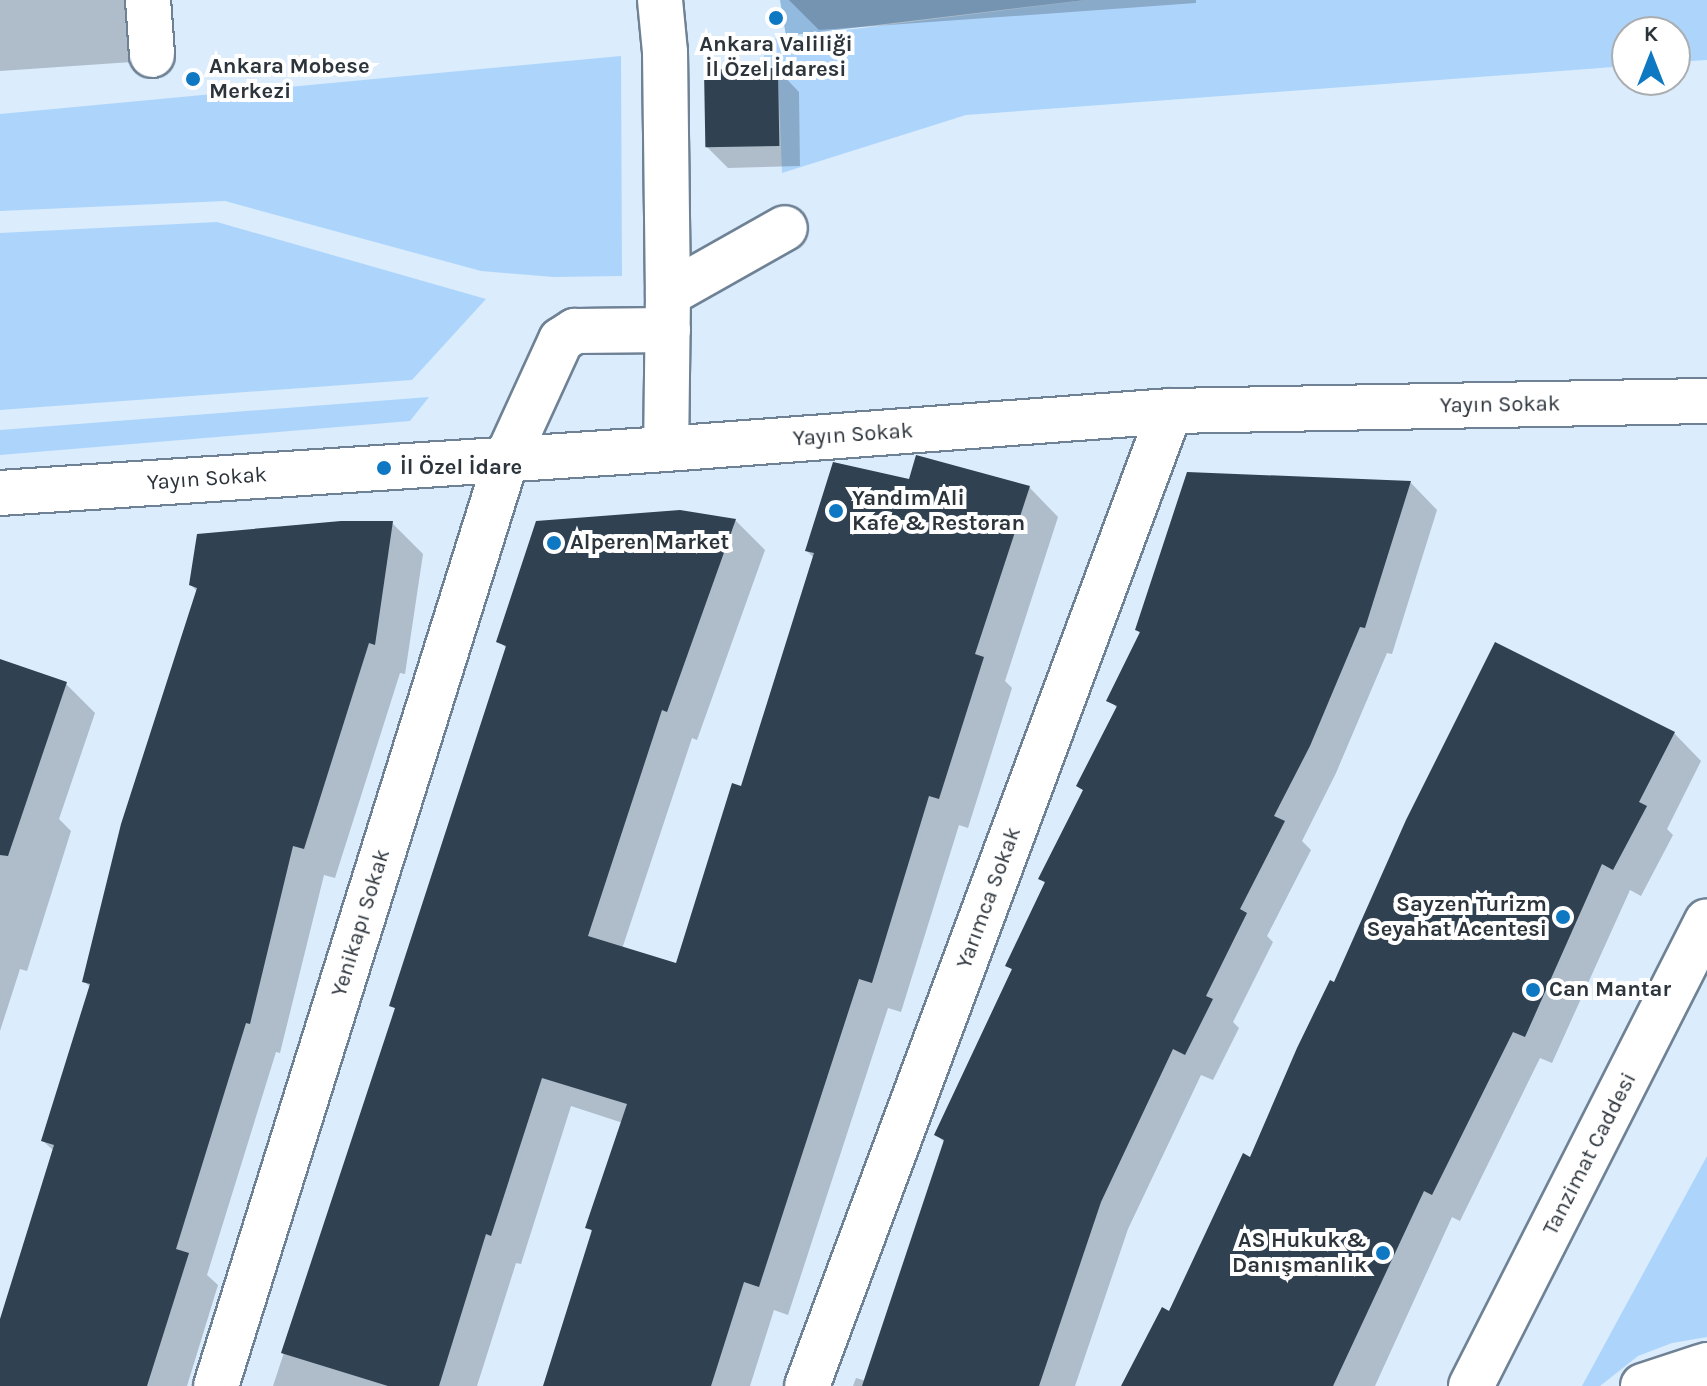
<!DOCTYPE html>
<html>
<head>
<meta charset="utf-8">
<style>
	body { margin:0 }
	#map { position:relative; width:1707px; height:1386px; overflow:hidden; background:#dbecfc; font-family:Karla,sans-serif }
	div>[style] { position:absolute }
	.green>* { inset:0; background:#add5fc }
	.forest>* { inset:0; background:#92b9de }
	.shadow>* { inset:0; background:#0003 }
	.building>* { inset:0; background:#304152; transform-origin:0 0 }
	.roads { filter:drop-shadow(2px 0 #6f8295) drop-shadow(-2px 0 #6f8295) drop-shadow(0 2px #6f8295) drop-shadow(0 -2px #6f8295) }
	.minor>* { height:44px; margin:-22px; padding:0 22px; transform-origin:22px; border-radius:22px; background:#fff }
	.major>* { height:44px; margin:-22px; padding:0 22px; transform-origin:22px; border-radius:22px; background:#fff }
	.dots>* { width:22px; height:22px; translate:-50% -50%; box-sizing:border-box; border:4px solid #fff; border-radius:50% }
	span { translate:-50% -50%; white-space:nowrap; text-align:center; line-height:1.15; -webkit-text-stroke:8px #fff; paint-order:stroke }
	.poi-label { font-size:22px; color:#2c343c; font-weight:700 }
	.left { translate:0 -50%; text-align:left }
	.right { translate:-100% -50%; text-align:right }
	.street-label { font-size:22px; color:#2c343c }
	.north { position:absolute; left:1611px; top:16px; width:80px; height:80px; box-sizing:border-box; background:#fff; border:2px solid #abaeb1; border-radius:50%; rotate:0deg; font-size:22px; font-weight:700; line-height:32px; text-align:center; color:#2c343c }
	.north::after { content:''; display:block; margin:auto; width:28px; height:36px; background:#0e78c3; clip-path:polygon(50% 0,100% 100%,50% 72%,0 100%) }
</style>
</head>
<body>
<div id="map">
	<div class="green">
		<i style="clip-path:polygon(1085px 0,1707px 0,1707px 60px,1675px 62px,1675px 32px,1627px 32px,1627px 66px,966px 115px,782px 173px,778px 68px,763px 69px,765px 40px)"></i>
		<i style="clip-path:polygon(621px 56px,622px 276px,554px 277px,481px 271px,225px 201px,0 211px,0 114px)"></i>
		<i style="clip-path:polygon(217px 222px,486px 299px,412px 380px,0 410px,0 233px)"></i>
		<i style="clip-path:polygon(429px 397px,410px 421px,0 455px,0 430px)"></i>
		<i style="clip-path:polygon(1707px 1156px,1707px 1337px,1672px 1343px,1638px 1356px,1600px 1386px,1582px 1386px)"></i>
	</div>
	<div class="forest">
		<i style="clip-path:polygon(780px 0,1085px 0,786px 36px)"></i>
	</div>
	<div class="shadow">
		<i style="clip-path:polygon(0 0,168px 0,161px 60px,0 71px)"></i>
		<i style="clip-path:polygon(789px 0,1196px 0,1196px 3px,819px 30px)"></i>
		<i style="clip-path:polygon(778px 70px,799px 92px,800px 166px,728px 168px,707px 147px)"></i>
		<i style="clip-path:polygon(918px 457px,1029px 487px,1058px 517px,1005px 681px,1012px 688px,968px 828px,959px 825px,901px 1012px,888px 1008px,788px 1315px,774px 1310px,750px 1386px,545px 1386px,593px 1233px,588px 1227px,623px 1123px,571px 1106px,521px 1264px,516px 1263px,477px 1386px,273px 1386px,397px 1010px,392px 1005px,507px 649px,499px 641px,735px 520px,765px 550px,697px 740px,692px 738px,622px 949px,677px 966px,742px 789px,814px 558px,807px 551px,911px 482px)"></i>
		<i style="clip-path:polygon(1189px 474px,1411px 483px,1437px 510px,1392px 654px,1387px 653px,1336px 773px,1302px 841px,1311px 850px,1267px 936px,1273px 942px,1233px 1022px,1239px 1028px,1213px 1080px,1201px 1075px,1128px 1229px,1075px 1386px,853px 1386px,856px 1378px,866px 1381px,945px 1143px,936px 1134px,1013px 971px,1007px 965px,1046px 884px,1041px 879px,1084px 791px,1079px 786px,1118px 709px,1109px 700px,1141px 634px,1137px 630px)"></i>
		<i style="clip-path:polygon(392px 523px,423px 554px,405px 674px,400px 673px,335px 878px,324px 875px,280px 1053px,276px 1052px,207px 1275px,218px 1285px,187px 1386px,0 1386px,0 1325px,54px 1151px,43px 1141px,91px 988px,85px 982px,198px 592px,191px 585px)"></i>
		<i style="clip-path:polygon(0 661px,66px 684px,95px 713px,59px 819px,71px 831px,27px 971px,20px 969px,0 1031px)"></i>
		<i style="clip-path:polygon(1674px 733px,1701px 761px,1667px 829px,1673px 835px,1641px 896px,1630px 890px,1552px 1063px,1540px 1058px,1460px 1221px,1452px 1217px,1375px 1386px,1135px 1386px,1251px 1159px,1335px 984px)"></i>
	</div>
	<div class="building">
		<i style="left:778px;top:68px;width:78px;height:74px;rotate:89deg"></i>
		<i style="clip-path:polygon(916px 455px,1030px 486px,975px 654px,984px 657px,939px 799px,929px 796px,872px 983px,859px 979px,759px 1287px,744px 1282px,711px 1386px,543px 1386px,592px 1230px,585px 1228px,627px 1104px,542px 1078px,491px 1236px,486px 1234px,439px 1386px,388px 1386px,281px 1353px,395px 1008px,389px 1006px,506px 646px,496px 642px,536px 521px,680px 510px,736px 519px,667px 712px,662px 710px,588px 936px,676px 963px,732px 783px,741px 786px,814px 553px,805px 551px,833px 462px,909px 479px)"></i>
		<i style="clip-path:polygon(1187px 472px,1411px 481px,1365px 628px,1360px 627px,1310px 746px,1274px 816px,1285px 821px,1240px 909px,1247px 913px,1206px 996px,1213px 999px,1185px 1055px,1173px 1049px,1101px 1202px,1039px 1386px,862px 1386px,944px 1140px,934px 1135px,1012px 969px,1005px 966px,1045px 882px,1038px 879px,1083px 790px,1076px 786px,1117px 706px,1106px 701px,1140px 632px,1135px 630px)"></i>
		<i style="clip-path:polygon(341px 521px,393px 521px,375px 645px,369px 643px,304px 849px,293px 846px,250px 1024px,246px 1023px,176px 1249px,189px 1253px,147px 1386px,0 1386px,0 1319px,54px 1145px,41px 1141px,90px 984px,82px 982px,121px 824px,197px 588px,189px 585px,197px 534px)"></i>
		<i style="clip-path:polygon(1495px 642px,1675px 732px,1639px 802px,1647px 806px,1613px 870px,1602px 864px,1525px 1037px,1513px 1032px,1432px 1195px,1424px 1191px,1333px 1386px,1121px 1386px,1162px 1307px,1169px 1311px,1243px 1153px,1250px 1157px,1297px 1048px,1330px 980px,1334px 982px,1406px 820px)"></i>
		<i style="clip-path:polygon(0 659px,67px 682px,8px 856px,0 855px)"></i>
	</div>
	<div class="roads">
		<div class="minor">
			<i style="left:148px;top:0;width:55px;rotate:85.8deg"></i>
			<i style="left:660px;top:0;width:52px;rotate:84.5deg"></i>
			<i style="left:665px;top:52px;width:242px;rotate:89.3deg"></i>
			<i style="left:668px;top:294px;width:155px;rotate:90.7deg"></i>
			<i style="left:668px;top:294px;width:134px;rotate:-29.4deg"></i>
			<i style="left:0;top:493px;width:667px;rotate:-3.78deg"></i>
			<i style="left:666px;top:449px;width:505px;rotate:-4.31deg"></i>
			<i style="left:1170px;top:411px;width:537px;rotate:-1.07deg"></i>
			<i style="left:216px;top:1386px;width:970px;rotate:-72.61deg"></i>
			<i style="left:506px;top:460px;width:132px;rotate:-65.4deg"></i>
			<i style="left:561px;top:340px;width:17px;rotate:-33deg"></i>
			<i style="left:575px;top:331px;width:93px;rotate:-0.6deg"></i>
			<i style="left:807px;top:1386px;width:1040px;rotate:-69.58deg"></i>
			<i style="left:1643px;top:1386px;width:67px;rotate:-18.2deg"></i>
		</div>
		<div class="major">
			<i style="left:1471px;top:1386px;width:521px;rotate:-63.09deg"></i>
		</div>
	</div>
	<div class="dots">
		<i style="left:776px;top:18px;background:#0e78c3"></i>
		<i style="left:193px;top:79px;background:#0e78c3"></i>
		<i style="left:384px;top:468px;background:#0e78c3"></i>
		<i style="left:836px;top:511px;background:#0e78c3"></i>
		<i style="left:554px;top:543px;background:#0e78c3"></i>
		<i style="left:1563px;top:917px;background:#0e78c3"></i>
		<i style="left:1533px;top:990px;background:#0e78c3"></i>
		<i style="left:1383px;top:1253px;background:#0e78c3"></i>
	</div>
	<div class="poi-label">
		<span style="left:776px;top:57px">Ankara Valiliği<br>İl Özel İdaresi</span>
		<span class="left" style="left:209px;top:79px">Ankara Mobese<br>Merkezi</span>
		<span class="left" style="left:400px;top:468px">İl Özel İdare</span>
		<span class="left" style="left:852px;top:511px">Yandım Ali<br>Kafe &amp; Restoran</span>
		<span class="left" style="left:570px;top:543px">Alperen Market</span>
		<span class="right" style="left:1547px;top:917px">Sayzen Turizm<br>Seyahat Acentesi</span>
		<span class="left" style="left:1549px;top:990px">Can Mantar</span>
		<span class="right" style="left:1367px;top:1253px">AS Hukuk &amp;<br>Danışmanlık</span>
	</div>
	<div class="street-label">
		<span style="left:1500px;top:405px;rotate:-1deg">Yayın Sokak</span>
		<span style="left:853px;top:435px;rotate:-4deg">Yayın Sokak</span>
		<span style="left:207px;top:479px;rotate:-4deg">Yayın Sokak</span>
		<span style="left:989px;top:898px;rotate:-70deg">Yarımca Sokak</span>
		<span style="left:361px;top:923px;rotate:-73deg">Yenikapı Sokak</span>
		<span style="left:1590px;top:1154px;rotate:-63deg">Tanzimat Caddesi</span>
	</div>
	<div class="north">K</div>
</div>
</body>
</html>
